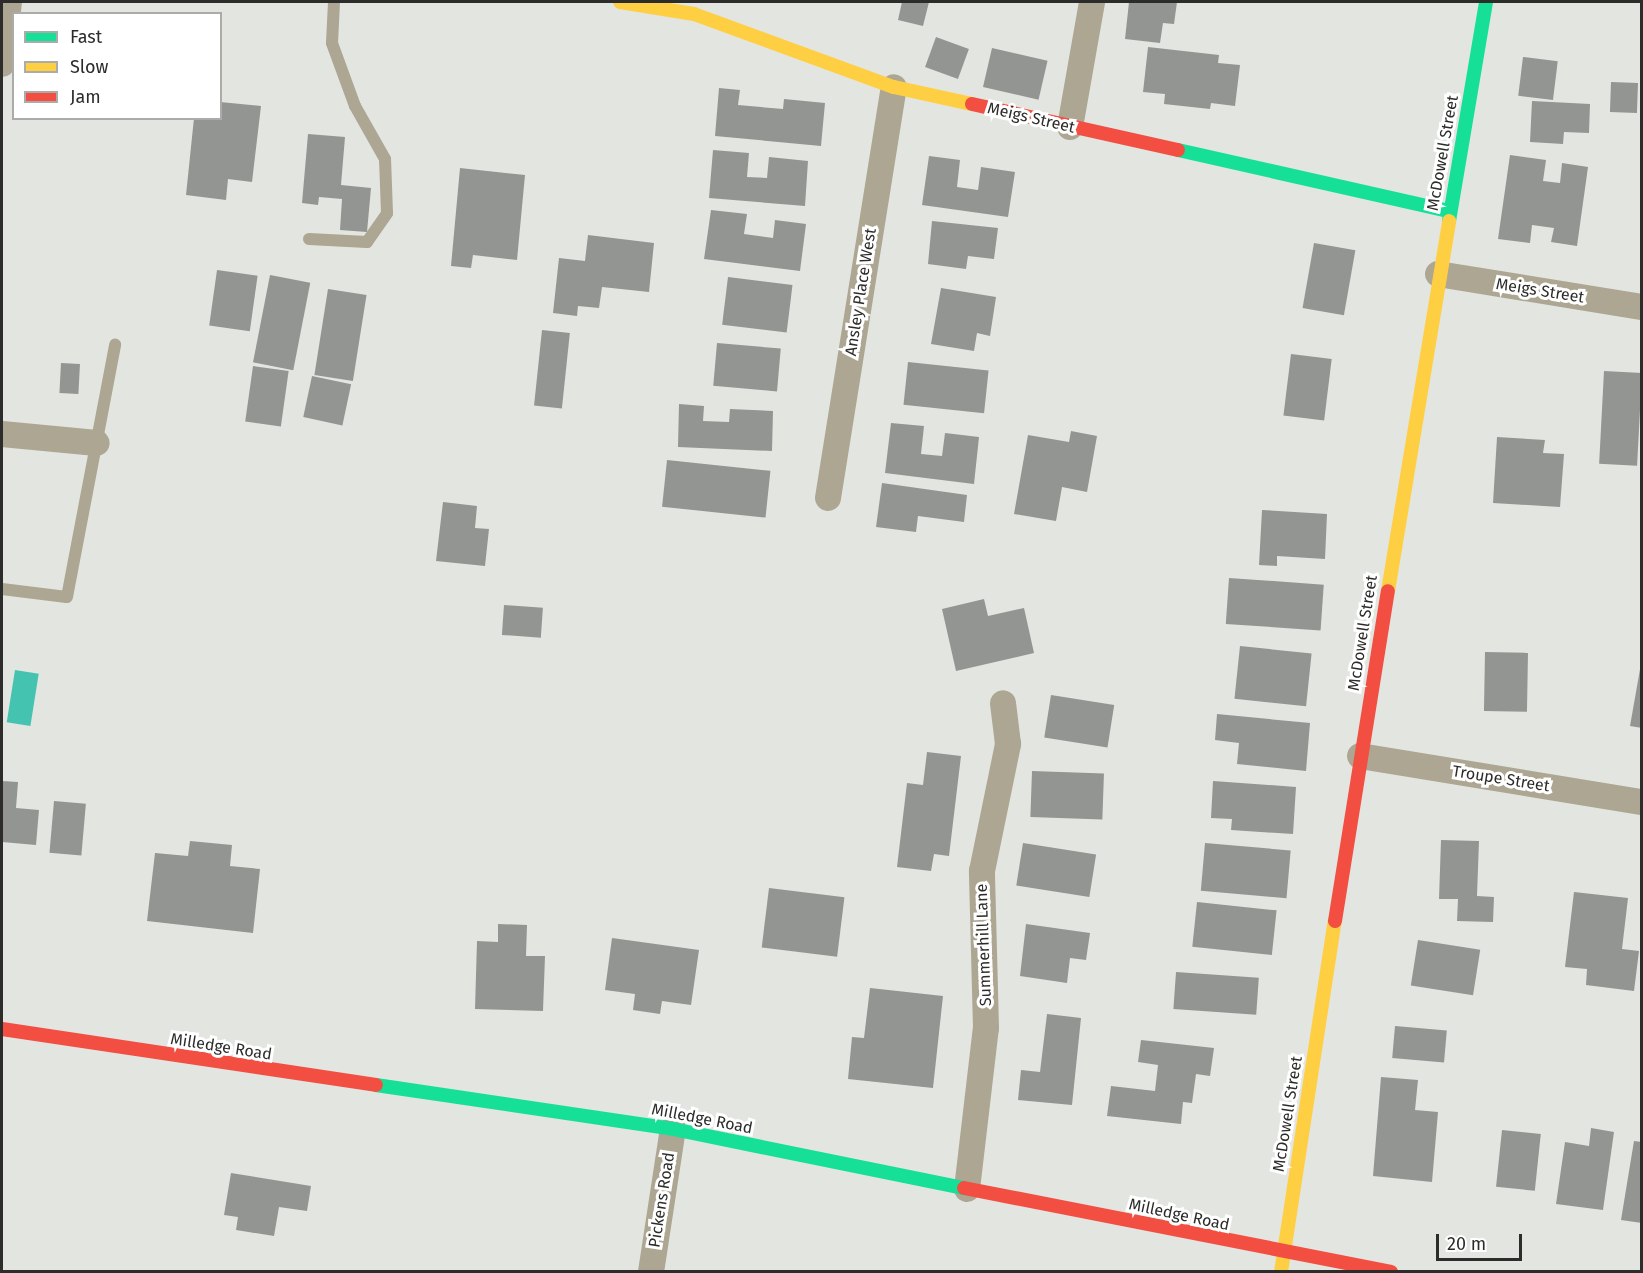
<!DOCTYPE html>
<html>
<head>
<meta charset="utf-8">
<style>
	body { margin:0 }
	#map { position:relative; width:1643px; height:1273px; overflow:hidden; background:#e3e5e0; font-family:"Fira Sans",sans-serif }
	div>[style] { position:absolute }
	.water>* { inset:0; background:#44c4b0; transform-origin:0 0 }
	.building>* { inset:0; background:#939592; transform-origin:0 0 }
	.lane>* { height:12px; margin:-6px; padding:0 6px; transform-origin:6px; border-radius:6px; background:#aca693 }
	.street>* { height:26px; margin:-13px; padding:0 13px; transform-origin:13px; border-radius:13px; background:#aca693 }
	.fast>* { height:14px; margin:-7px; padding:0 7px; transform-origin:7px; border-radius:7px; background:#16e098 }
	.slow>* { height:14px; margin:-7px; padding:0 7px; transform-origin:7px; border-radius:7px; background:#ffcf43 }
	.jam>* { height:14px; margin:-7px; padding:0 7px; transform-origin:7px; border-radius:7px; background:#f24e42 }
	span { translate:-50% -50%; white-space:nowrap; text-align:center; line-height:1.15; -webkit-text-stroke:6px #fff; paint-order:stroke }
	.street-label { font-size:16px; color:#2c2d2a }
	.frame { position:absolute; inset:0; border:3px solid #2c2d2a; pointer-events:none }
	.legend { position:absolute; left:12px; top:12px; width:210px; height:108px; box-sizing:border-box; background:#fff; border:2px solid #ababaa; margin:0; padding:8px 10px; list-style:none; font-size:18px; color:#2c2d2a }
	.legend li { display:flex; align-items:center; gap:12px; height:30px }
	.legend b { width:30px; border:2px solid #ababaa }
	.scale { position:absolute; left:1436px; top:1234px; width:86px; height:27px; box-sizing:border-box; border:3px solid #2c2d2a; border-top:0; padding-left:8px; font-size:18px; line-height:21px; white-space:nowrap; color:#2c2d2a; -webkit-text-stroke:4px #fff; paint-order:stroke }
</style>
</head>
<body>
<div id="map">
	<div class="water">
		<i style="left:15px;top:670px;width:24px;height:53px;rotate:9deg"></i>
	</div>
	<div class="building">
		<i style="clip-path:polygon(902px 2px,929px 2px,923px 26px,898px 20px)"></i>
		<i style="clip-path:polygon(1129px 2px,1177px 2px,1174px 24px,1163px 23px,1160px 43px,1125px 39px)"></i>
		<i style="left:936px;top:37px;width:35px;height:32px;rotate:20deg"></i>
		<i style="clip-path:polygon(1148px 47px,1219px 55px,1218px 63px,1240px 65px,1235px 106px,1211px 103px,1210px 109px,1164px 104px,1165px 94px,1143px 92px)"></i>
		<i style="left:992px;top:48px;width:57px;height:40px;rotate:13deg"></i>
		<i style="left:1523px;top:57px;width:35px;height:39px;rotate:7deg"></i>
		<i style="left:1611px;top:82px;width:27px;height:30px;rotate:2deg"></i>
		<i style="clip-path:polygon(719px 88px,740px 90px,738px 105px,783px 109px,784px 99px,825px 103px,821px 146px,715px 136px)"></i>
		<i style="clip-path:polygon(1532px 101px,1590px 104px,1589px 133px,1564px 132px,1563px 144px,1530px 142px)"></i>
		<i style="clip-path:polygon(220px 102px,261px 106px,252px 182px,228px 179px,226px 200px,186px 195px,194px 118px,220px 118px)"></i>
		<i style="clip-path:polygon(308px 134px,345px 137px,341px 185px,371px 188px,367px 232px,340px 230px,342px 199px,319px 197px,318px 205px,302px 203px)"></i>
		<i style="clip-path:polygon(713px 150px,749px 153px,747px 177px,767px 178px,769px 157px,808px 161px,805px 206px,709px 198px)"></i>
		<i style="clip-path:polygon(1510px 155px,1546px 160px,1543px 181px,1560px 183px,1562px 163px,1588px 167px,1577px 246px,1551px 242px,1554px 228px,1532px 225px,1530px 243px,1498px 239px)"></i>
		<i style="clip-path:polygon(929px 156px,960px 160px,957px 187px,978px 190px,981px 167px,1015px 172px,1008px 217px,922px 205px)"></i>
		<i style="clip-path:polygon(460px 168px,525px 175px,517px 260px,473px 255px,471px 268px,451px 266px)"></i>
		<i style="clip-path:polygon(711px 210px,747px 214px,744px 234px,773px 238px,775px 220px,806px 224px,800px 271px,704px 259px)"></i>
		<i style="clip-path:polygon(932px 221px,998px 228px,994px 259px,968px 256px,966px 269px,928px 264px)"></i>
		<i style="clip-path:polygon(588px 235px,654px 243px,649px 292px,602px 287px,599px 308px,578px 306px,577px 316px,553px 313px,559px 258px,585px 261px)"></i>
		<i style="left:1314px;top:243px;width:42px;height:66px;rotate:10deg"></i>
		<i style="left:217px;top:270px;width:41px;height:56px;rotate:8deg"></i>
		<i style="left:270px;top:275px;width:41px;height:89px;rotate:11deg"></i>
		<i style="left:728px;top:277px;width:65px;height:48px;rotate:7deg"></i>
		<i style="clip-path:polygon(941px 288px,996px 297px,990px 336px,977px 333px,974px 351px,931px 344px)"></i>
		<i style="left:328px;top:289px;width:39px;height:87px;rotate:9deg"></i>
		<i style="left:542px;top:330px;width:28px;height:76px;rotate:6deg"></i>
		<i style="left:717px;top:343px;width:64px;height:43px;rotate:5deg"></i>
		<i style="left:1291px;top:354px;width:41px;height:62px;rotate:7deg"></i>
		<i style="left:908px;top:362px;width:81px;height:43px;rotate:6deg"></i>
		<i style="left:61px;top:363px;width:19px;height:30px;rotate:3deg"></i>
		<i style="left:253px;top:366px;width:36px;height:56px;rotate:8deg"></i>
		<i style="left:1604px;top:371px;width:38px;height:93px;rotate:3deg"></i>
		<i style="left:312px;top:376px;width:40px;height:42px;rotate:12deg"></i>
		<i style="clip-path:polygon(679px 404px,704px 406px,703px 421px,729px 422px,730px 409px,773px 411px,772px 451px,678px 447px)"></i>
		<i style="clip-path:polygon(891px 423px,924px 426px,921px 454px,942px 456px,945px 433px,979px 437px,974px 484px,885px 473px)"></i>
		<i style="clip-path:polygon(1071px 431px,1097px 436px,1087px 492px,1062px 487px,1056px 521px,1014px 514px,1028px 435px,1069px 442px)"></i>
		<i style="clip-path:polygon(1497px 437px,1545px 440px,1543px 453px,1564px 454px,1560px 507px,1493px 503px)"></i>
		<i style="left:667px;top:460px;width:104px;height:47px;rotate:6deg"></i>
		<i style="clip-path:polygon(882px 483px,967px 495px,964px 522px,918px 516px,916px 532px,876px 527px)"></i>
		<i style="clip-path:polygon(443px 502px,477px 506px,475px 528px,489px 529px,485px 566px,436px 561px)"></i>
		<i style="clip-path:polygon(1262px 510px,1327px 514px,1325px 559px,1277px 556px,1277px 566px,1259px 565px)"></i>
		<i style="left:1229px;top:578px;width:95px;height:46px;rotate:4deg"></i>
		<i style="clip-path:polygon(984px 599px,988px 616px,1024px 608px,1034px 653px,956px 671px,942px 609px)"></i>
		<i style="left:504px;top:605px;width:39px;height:30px;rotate:4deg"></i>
		<i style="left:1240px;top:646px;width:72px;height:53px;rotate:6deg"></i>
		<i style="left:1485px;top:652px;width:43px;height:59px;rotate:1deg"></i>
		<i style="clip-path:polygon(1642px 658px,1642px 728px,1630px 726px)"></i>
		<i style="left:1051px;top:695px;width:64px;height:43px;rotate:9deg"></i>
		<i style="clip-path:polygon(1217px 714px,1310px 723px,1306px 771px,1237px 764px,1239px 743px,1215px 740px)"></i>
		<i style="clip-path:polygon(927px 752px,961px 756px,949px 856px,934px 854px,931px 871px,897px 867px,907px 783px,923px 785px)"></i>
		<i style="left:1032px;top:771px;width:72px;height:46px;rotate:2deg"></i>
		<i style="clip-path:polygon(2px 781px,18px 782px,16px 808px,39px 810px,36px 845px,2px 842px)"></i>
		<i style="clip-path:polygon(1213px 781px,1296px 787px,1293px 834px,1231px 830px,1232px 819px,1211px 818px)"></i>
		<i style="left:54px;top:801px;width:32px;height:52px;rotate:5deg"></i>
		<i style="clip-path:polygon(1441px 840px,1479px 841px,1477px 896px,1494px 897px,1493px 922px,1457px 921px,1458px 899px,1439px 899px)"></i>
		<i style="clip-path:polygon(190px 841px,232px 845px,230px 866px,260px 869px,253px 933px,147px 921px,155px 853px,188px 856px)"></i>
		<i style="left:1023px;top:843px;width:74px;height:43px;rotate:9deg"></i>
		<i style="left:1205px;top:843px;width:86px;height:48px;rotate:5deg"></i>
		<i style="left:769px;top:888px;width:76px;height:60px;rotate:7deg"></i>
		<i style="clip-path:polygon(1574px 892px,1628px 898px,1622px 949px,1639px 951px,1634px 991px,1586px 985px,1587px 969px,1565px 967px)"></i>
		<i style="left:1197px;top:902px;width:80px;height:45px;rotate:6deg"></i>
		<i style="clip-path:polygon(498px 924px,527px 925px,526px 956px,545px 956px,543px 1011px,475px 1009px,477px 941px,498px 942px)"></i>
		<i style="clip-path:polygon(1026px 924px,1090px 933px,1086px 960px,1070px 958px,1067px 983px,1020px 976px)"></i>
		<i style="clip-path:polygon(612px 938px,699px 950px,691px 1005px,662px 1001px,660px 1014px,633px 1010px,635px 994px,605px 990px)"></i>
		<i style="left:1418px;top:940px;width:63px;height:46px;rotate:9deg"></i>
		<i style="left:1176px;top:972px;width:83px;height:37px;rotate:4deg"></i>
		<i style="clip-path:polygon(870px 988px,943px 996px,933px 1088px,848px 1079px,852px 1037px,864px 1038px)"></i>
		<i style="clip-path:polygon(1047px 1014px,1081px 1018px,1072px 1105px,1018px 1100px,1021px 1070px,1040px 1072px)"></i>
		<i style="left:1395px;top:1026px;width:52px;height:32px;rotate:5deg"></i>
		<i style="clip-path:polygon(1141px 1040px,1214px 1048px,1210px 1076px,1196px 1074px,1192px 1103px,1183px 1102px,1181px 1124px,1107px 1116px,1111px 1086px,1155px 1091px,1158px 1065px,1138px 1062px)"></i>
		<i style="clip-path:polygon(1381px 1077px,1418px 1080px,1415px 1110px,1438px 1112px,1432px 1182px,1373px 1176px)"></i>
		<i style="clip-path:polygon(1591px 1128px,1614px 1132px,1603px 1210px,1556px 1204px,1565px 1142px,1589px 1146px)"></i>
		<i style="left:1502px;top:1130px;width:39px;height:57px;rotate:6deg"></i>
		<i style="clip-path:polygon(1634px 1141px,1642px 1142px,1642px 1223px,1621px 1220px)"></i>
		<i style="clip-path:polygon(231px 1173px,311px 1186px,307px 1211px,279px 1207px,274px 1236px,236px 1230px,238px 1217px,224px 1215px)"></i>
	</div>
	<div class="lane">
		<i style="left:309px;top:239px;width:58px;rotate:3deg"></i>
		<i style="left:367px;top:242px;width:35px;rotate:-55deg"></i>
		<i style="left:387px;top:213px;width:54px;rotate:-92.1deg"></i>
		<i style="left:385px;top:159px;width:61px;rotate:-119.5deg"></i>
		<i style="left:355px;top:106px;width:67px;rotate:-110.1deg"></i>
		<i style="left:332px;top:43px;width:41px;rotate:-87.2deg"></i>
		<i style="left:2px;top:589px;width:65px;rotate:7deg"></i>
		<i style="left:67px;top:597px;width:257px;rotate:-79.2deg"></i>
	</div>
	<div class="street">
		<i style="left:2px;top:64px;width:62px;rotate:-83.6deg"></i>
		<i style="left:1070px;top:127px;width:127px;rotate:-80deg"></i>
		<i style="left:1438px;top:274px;width:207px;rotate:9.2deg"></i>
		<i style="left:2px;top:434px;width:95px;rotate:5.4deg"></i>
		<i style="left:828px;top:498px;width:416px;rotate:-80.9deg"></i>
		<i style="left:1360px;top:756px;width:286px;rotate:9.3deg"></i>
		<i style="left:967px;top:1189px;width:162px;rotate:-83.3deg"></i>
		<i style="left:986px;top:1028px;width:157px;rotate:-91.5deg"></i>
		<i style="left:982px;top:871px;width:130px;rotate:-78.4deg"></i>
		<i style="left:1008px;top:744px;width:41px;rotate:-97deg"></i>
		<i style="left:651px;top:1272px;width:145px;rotate:-81.3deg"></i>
	</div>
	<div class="fast">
		<i style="left:1178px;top:150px;width:278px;rotate:12.7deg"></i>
		<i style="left:1449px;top:221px;width:222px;rotate:-80.4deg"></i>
		<i style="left:376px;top:1085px;width:300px;rotate:8.4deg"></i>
		<i style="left:673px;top:1129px;width:297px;rotate:11.5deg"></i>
	</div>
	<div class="slow">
		<i style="left:620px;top:2px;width:75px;rotate:9.2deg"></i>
		<i style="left:694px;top:14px;width:213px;rotate:20.1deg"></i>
		<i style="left:894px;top:87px;width:80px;rotate:12.3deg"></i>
		<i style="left:1388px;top:591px;width:375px;rotate:-80.6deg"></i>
		<i style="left:1281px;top:1272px;width:355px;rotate:-81.3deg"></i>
	</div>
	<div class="jam">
		<i style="left:972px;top:104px;width:211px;rotate:12.6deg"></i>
		<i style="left:1335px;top:921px;width:334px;rotate:-80.9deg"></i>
		<i style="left:2px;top:1029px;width:378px;rotate:8.5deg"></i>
		<i style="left:964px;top:1188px;width:435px;rotate:11.1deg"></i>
	</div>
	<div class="street-label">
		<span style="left:1031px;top:118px;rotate:13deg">Meigs Street</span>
		<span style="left:1443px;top:153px;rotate:-80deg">McDowell Street</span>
		<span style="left:1540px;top:291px;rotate:9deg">Meigs Street</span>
		<span style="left:861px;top:292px;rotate:-81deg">Ansley Place West</span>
		<span style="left:1363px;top:633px;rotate:-81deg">McDowell Street</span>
		<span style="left:1501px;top:779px;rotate:9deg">Troupe Street</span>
		<span style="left:984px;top:945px;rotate:-92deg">Summerhill Lane</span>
		<span style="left:221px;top:1047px;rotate:9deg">Milledge Road</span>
		<span style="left:1288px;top:1114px;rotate:-81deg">McDowell Street</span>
		<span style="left:702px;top:1119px;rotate:11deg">Milledge Road</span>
		<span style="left:662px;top:1200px;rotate:-81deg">Pickens Road</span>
		<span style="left:1179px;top:1215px;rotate:12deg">Milledge Road</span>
	</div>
	<div class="frame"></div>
	<ul class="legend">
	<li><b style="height:8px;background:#16e098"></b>Fast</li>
	<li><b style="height:8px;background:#ffcf43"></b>Slow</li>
	<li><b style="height:8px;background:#f24e42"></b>Jam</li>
	</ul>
	<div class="scale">20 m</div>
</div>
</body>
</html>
